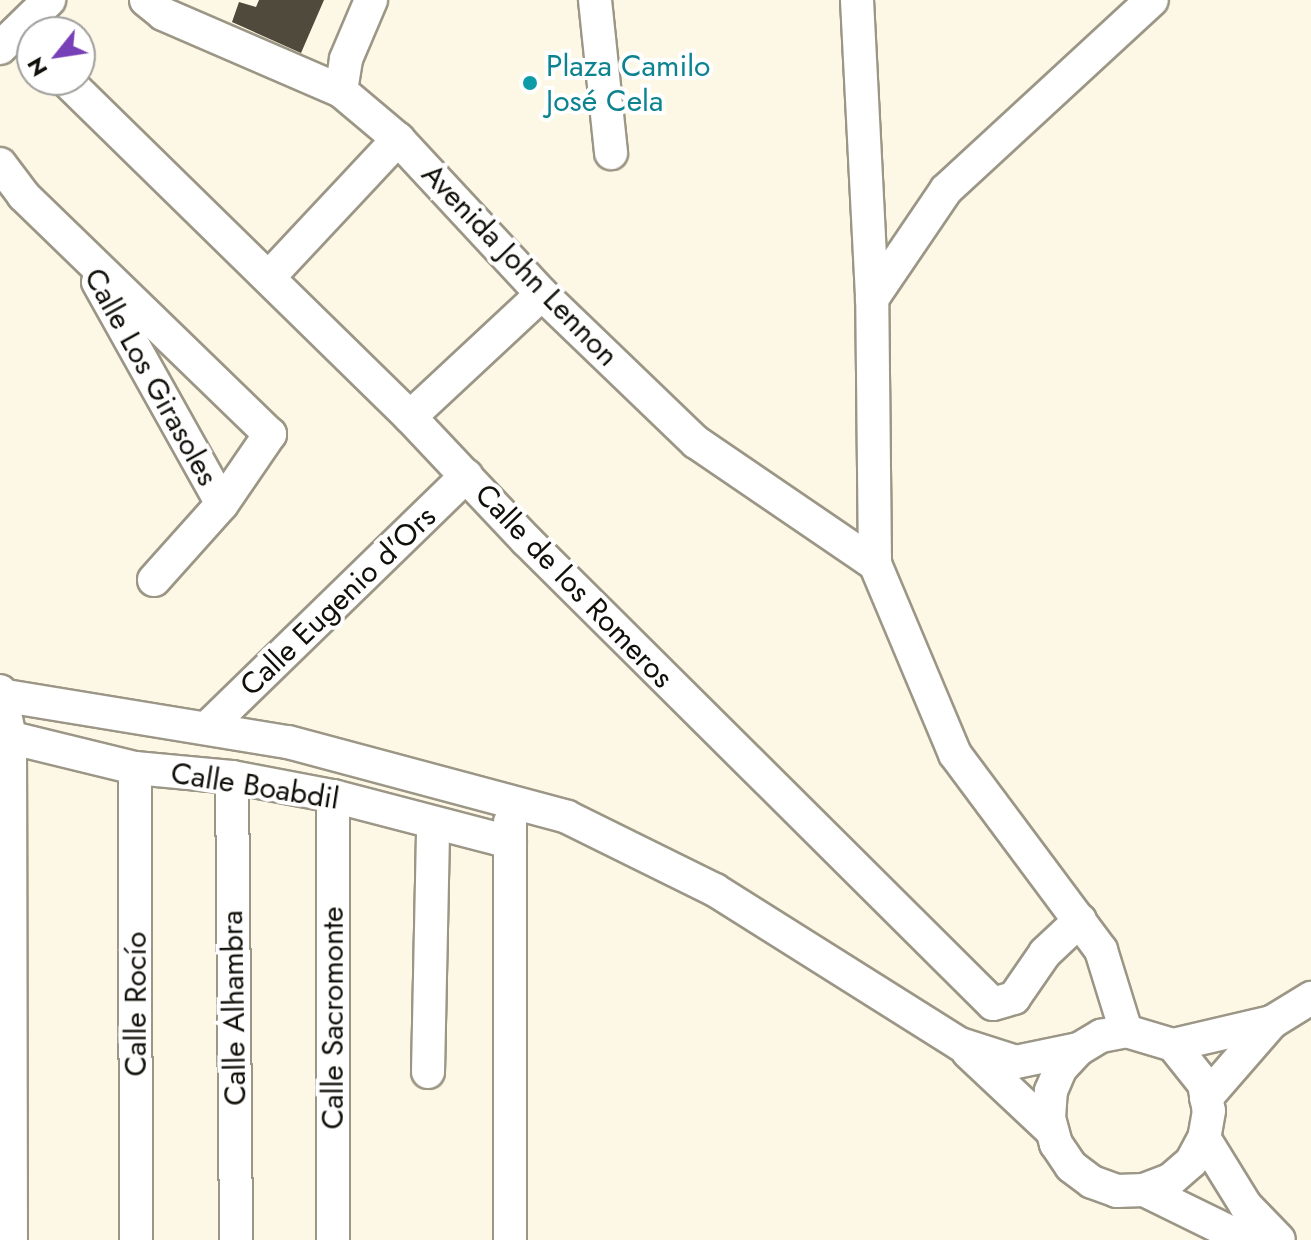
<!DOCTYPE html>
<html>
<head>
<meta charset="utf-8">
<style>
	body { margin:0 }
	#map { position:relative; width:1311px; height:1240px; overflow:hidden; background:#fdf7e5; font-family:Jost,sans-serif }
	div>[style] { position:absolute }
	.building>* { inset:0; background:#4f4a3b }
	.roads { filter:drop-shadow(2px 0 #9b9686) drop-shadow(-2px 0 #9b9686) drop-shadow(0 2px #9b9686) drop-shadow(0 -2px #9b9686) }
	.minor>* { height:32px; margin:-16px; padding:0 16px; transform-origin:16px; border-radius:16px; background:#fff }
	.dots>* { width:22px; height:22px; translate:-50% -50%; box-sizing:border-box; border:4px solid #fff; border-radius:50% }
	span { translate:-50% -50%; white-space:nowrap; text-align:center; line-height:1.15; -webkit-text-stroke:8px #fff; paint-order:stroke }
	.culture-label { font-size:30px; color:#0d838f }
	.left { translate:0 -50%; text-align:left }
	.street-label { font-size:30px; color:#110f09 }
	.north { position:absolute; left:16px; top:16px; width:80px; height:80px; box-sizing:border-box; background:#fff; border:2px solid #a09f9d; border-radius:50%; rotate:240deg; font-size:22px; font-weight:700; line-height:32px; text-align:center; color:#110f09 }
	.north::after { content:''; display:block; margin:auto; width:28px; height:36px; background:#7840b7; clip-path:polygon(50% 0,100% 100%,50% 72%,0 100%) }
</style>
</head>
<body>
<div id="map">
	<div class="building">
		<i style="clip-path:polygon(259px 0,324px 0,301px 53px,232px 22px,239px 2px,256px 7px)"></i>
	</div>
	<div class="roads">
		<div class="minor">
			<i style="left:146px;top:0;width:22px;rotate:39deg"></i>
			<i style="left:163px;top:14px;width:194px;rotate:23.4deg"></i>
			<i style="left:341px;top:91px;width:75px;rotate:40.1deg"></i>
			<i style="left:398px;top:139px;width:212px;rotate:47.1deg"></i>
			<i style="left:542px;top:294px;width:214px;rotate:43.9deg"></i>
			<i style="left:696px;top:442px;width:217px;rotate:34.3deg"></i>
			<i style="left:595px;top:0;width:154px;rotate:84deg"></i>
			<i style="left:857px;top:0;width:299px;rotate:87.1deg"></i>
			<i style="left:0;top:48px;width:69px;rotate:-44.4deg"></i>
			<i style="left:66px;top:80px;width:482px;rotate:44.4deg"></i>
			<i style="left:410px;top:417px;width:169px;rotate:46.7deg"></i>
			<i style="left:526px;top:540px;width:658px;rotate:44.82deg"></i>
			<i style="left:993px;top:1004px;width:22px;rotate:-16deg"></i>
			<i style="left:1014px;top:998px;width:55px;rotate:-55.4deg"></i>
			<i style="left:1045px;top:953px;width:48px;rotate:-43.3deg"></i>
			<i style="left:341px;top:91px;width:32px;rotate:-81deg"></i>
			<i style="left:346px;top:59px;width:64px;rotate:-67deg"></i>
			<i style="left:0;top:164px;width:39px;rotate:53deg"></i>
			<i style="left:23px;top:195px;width:344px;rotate:44.1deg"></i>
			<i style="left:270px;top:434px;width:85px;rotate:124.4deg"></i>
			<i style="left:269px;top:277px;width:189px;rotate:-46.9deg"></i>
			<i style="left:98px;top:282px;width:254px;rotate:60.8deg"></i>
			<i style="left:222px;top:504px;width:102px;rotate:131.8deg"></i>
			<i style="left:410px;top:417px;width:180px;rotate:-43deg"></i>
			<i style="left:0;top:691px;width:47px;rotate:77.7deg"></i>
			<i style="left:10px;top:737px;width:503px;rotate:89.89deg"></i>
			<i style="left:0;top:695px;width:292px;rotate:9.3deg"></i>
			<i style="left:288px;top:742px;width:289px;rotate:15deg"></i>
			<i style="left:567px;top:817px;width:165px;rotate:26.3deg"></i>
			<i style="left:715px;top:890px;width:289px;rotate:32.2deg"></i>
			<i style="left:960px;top:1044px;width:59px;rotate:17.8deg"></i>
			<i style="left:1016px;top:1062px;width:64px;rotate:-11.7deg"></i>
			<i style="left:209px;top:726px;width:359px;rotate:-44.2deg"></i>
			<i style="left:0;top:735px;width:139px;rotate:13.7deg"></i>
			<i style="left:135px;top:768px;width:97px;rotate:5.3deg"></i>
			<i style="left:232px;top:777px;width:103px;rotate:10.7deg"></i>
			<i style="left:333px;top:796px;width:183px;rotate:14.6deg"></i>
			<i style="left:135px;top:768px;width:472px;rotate:89.9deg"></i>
			<i style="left:232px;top:777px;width:463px;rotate:89.5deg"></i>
			<i style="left:1126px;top:1031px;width:85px;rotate:-107.2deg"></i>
			<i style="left:1101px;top:950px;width:244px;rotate:-126.7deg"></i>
			<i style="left:955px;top:754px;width:206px;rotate:-112.8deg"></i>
			<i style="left:875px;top:564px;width:265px;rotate:-90.6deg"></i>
			<i style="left:872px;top:299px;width:132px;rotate:-55.8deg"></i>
			<i style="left:946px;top:190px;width:280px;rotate:-42.7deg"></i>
			<i style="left:1173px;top:1045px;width:50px;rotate:51.5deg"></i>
			<i style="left:1204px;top:1084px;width:27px;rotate:80deg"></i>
			<i style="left:1209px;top:1111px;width:27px;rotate:100deg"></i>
			<i style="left:1204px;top:1138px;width:27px;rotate:118deg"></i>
			<i style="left:1191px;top:1162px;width:28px;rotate:139deg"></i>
			<i style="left:1170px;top:1180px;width:28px;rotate:159deg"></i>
			<i style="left:1144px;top:1190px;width:27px;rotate:178deg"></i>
			<i style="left:1117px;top:1191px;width:27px;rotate:-160deg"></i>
			<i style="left:1092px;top:1182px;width:26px;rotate:-143deg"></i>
			<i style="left:1071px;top:1166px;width:27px;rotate:-124deg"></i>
			<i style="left:1056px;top:1144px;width:27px;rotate:-105deg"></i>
			<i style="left:1049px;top:1118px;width:27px;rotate:-86deg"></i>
			<i style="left:1051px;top:1091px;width:25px;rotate:-67deg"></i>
			<i style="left:1061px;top:1068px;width:26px;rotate:-47deg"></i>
			<i style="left:1079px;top:1049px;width:26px;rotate:-31deg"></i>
			<i style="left:1101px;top:1036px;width:25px;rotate:-11deg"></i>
			<i style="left:1126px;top:1031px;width:49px;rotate:16.6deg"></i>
			<i style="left:1173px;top:1045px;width:102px;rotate:-13.1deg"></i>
			<i style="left:968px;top:1052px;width:115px;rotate:43.2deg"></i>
			<i style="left:428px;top:1072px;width:249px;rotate:-88.8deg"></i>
			<i style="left:1206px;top:1098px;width:101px;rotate:-49deg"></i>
			<i style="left:1272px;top:1022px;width:46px;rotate:-31.6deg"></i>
			<i style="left:1204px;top:1138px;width:80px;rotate:58.3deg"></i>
			<i style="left:1246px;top:1206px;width:47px;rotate:45.9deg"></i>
			<i style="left:1144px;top:1190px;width:114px;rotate:26.1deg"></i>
			<i style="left:333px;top:1240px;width:444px;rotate:-90deg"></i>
			<i style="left:510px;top:1240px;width:418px;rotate:-90deg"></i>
		</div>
	</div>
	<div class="dots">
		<i style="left:530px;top:83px;background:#0f9aa8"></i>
	</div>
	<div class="culture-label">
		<span class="left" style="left:546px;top:83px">Plaza Camilo<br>José Cela</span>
	</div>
	<div class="street-label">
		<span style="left:520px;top:265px;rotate:46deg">Avenida John Lennon</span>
		<span style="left:151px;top:377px;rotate:61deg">Calle Los Girasoles</span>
		<span style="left:574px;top:586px;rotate:46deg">Calle de los Romeros</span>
		<span style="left:338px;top:601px;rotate:-44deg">Calle Eugenio d'Ors</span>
		<span style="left:255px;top:786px;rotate:9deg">Calle Boabdil</span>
		<span style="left:136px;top:1004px;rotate:-90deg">Calle Rocío</span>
		<span style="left:234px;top:1008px;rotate:-91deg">Calle Alhambra</span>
		<span style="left:333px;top:1018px;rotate:-90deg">Calle Sacromonte</span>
	</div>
	<div class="north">N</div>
</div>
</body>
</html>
